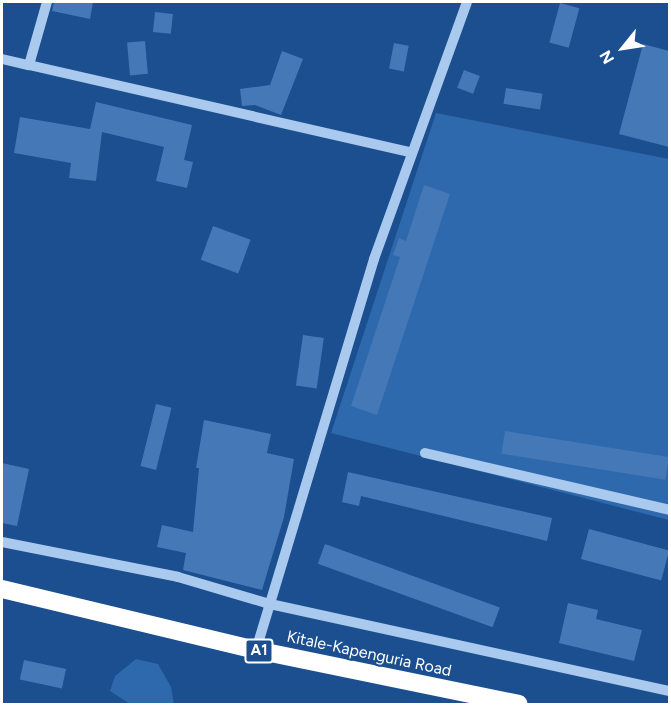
<!DOCTYPE html>
<html>
<head>
<meta charset="utf-8">
<style>
	body { margin:0 }
	#map { position:relative; width:671px; height:706px; overflow:hidden; background:#1b4f8f; font-family:Figtree,sans-serif }
	div>[style] { position:absolute }
	.green>* { inset:0; background:#2e69ad }
	.building>* { inset:0; background:#4478b7; transform-origin:0 0 }
	.minor>* { height:10px; margin:-5px; padding:0 5px; transform-origin:5px; border-radius:5px; background:#a9c9ee }
	.highway>* { height:18px; margin:-9px; padding:0 9px; transform-origin:9px; border-radius:9px; background:#fff }
	span { translate:-50% -50%; white-space:nowrap; text-align:center; line-height:1.15; -webkit-text-stroke:4.5px #1b4f8f; paint-order:stroke }
	.shield-label span { padding:2px 4px; background:#1b4f8f; border:2px solid; border-radius:4px; -webkit-text-stroke-width:0 }
	.shield-label { font-size:15px; color:#fff; font-weight:700 }
	.street-label { font-size:16px; color:#fff }
	.frame { position:absolute; inset:0; border:3px solid #fff; pointer-events:none }
	.north { position:absolute; left:593px; top:18px; width:60px; height:60px; -webkit-text-stroke:4px #1b4f8f; paint-order:stroke; rotate:240deg; font-size:16px; font-weight:700; line-height:24px; text-align:center; color:#fff }
	.north::after { content:''; display:block; margin:auto; width:21px; height:27px; background:#fff; clip-path:polygon(50% 0,100% 100%,50% 72%,0 100%) }
</style>
</head>
<body>
<div id="map">
	<div class="green">
		<i style="clip-path:polygon(436px 113px,669px 159px,669px 520px,331px 433px)"></i>
		<i style="clip-path:polygon(136px 659px,158px 664px,171px 687px,174px 704px,130px 704px,110px 691px,115px 676px)"></i>
	</div>
	<div class="building">
		<i style="clip-path:polygon(54px 2px,93px 2px,90px 19px,52px 11px)"></i>
		<i style="left:560px;top:3px;width:20px;height:41px;rotate:15deg"></i>
		<i style="left:155px;top:12px;width:18px;height:20px;rotate:6deg"></i>
		<i style="left:145px;top:41px;width:33px;height:18px;rotate:85deg"></i>
		<i style="left:394px;top:43px;width:15px;height:26px;rotate:11deg"></i>
		<i style="clip-path:polygon(643px 44px,669px 51px,669px 147px,619px 134px)"></i>
		<i style="clip-path:polygon(282px 51px,303px 59px,281px 115px,255px 105px,242px 106px,240px 89px,270px 85px)"></i>
		<i style="left:464px;top:70px;width:17px;height:19px;rotate:21deg"></i>
		<i style="left:506px;top:88px;width:37px;height:16px;rotate:9deg"></i>
		<i style="clip-path:polygon(96px 102px,192px 125px,184px 160px,193px 162px,187px 188px,156px 181px,164px 147px,102px 132px,96px 181px,69px 178px,71px 163px,14px 153px,20px 117px,90px 129px)"></i>
		<i style="clip-path:polygon(424px 185px,450px 194px,377px 415px,351px 406px,400px 257px,393px 255px,399px 238px,406px 241px)"></i>
		<i style="left:213px;top:226px;width:40px;height:36px;rotate:20deg"></i>
		<i style="left:303px;top:335px;width:21px;height:51px;rotate:8deg"></i>
		<i style="left:156px;top:404px;width:16px;height:64px;rotate:14deg"></i>
		<i style="clip-path:polygon(204px 420px,271px 434px,267px 453px,294px 459px,284px 517px,262px 590px,183px 570px,186px 553px,157px 547px,162px 525px,193px 532px,199px 468px,196px 468px)"></i>
		<i style="left:505px;top:431px;width:166px;height:23px;rotate:9deg"></i>
		<i style="clip-path:polygon(2px 463px,29px 469px,17px 526px,2px 523px)"></i>
		<i style="clip-path:polygon(348px 472px,552px 518px,547px 541px,361px 496px,359px 506px,342px 502px)"></i>
		<i style="left:589px;top:529px;width:83px;height:31px;rotate:15deg"></i>
		<i style="left:325px;top:544px;width:186px;height:21px;rotate:20deg"></i>
		<i style="clip-path:polygon(568px 603px,598px 610px,596px 619px,642px 630px,634px 661px,559px 643px)"></i>
		<i style="left:24px;top:660px;width:43px;height:20px;rotate:12deg"></i>
	</div>
	<div class="minor">
		<i style="left:2px;top:59px;width:28px;rotate:13deg"></i>
		<i style="left:29px;top:65px;width:66px;rotate:-74.1deg"></i>
		<i style="left:29px;top:65px;width:393px;rotate:12.9deg"></i>
		<i style="left:425px;top:453px;width:252px;rotate:13.1deg"></i>
		<i style="left:2px;top:542px;width:179px;rotate:11.2deg"></i>
		<i style="left:178px;top:577px;width:96px;rotate:16.4deg"></i>
		<i style="left:270px;top:604px;width:409px;rotate:12.3deg"></i>
		<i style="left:256px;top:650px;width:408px;rotate:-73.2deg"></i>
		<i style="left:374px;top:259px;width:273px;rotate:-70.1deg"></i>
	</div>
	<div class="highway">
		<i style="left:2px;top:589px;width:261px;rotate:13.5deg"></i>
		<i style="left:256px;top:650px;width:268px;rotate:11.6deg"></i>
	</div>
	<div class="shield-label">
		<span style="left:259px;top:651px">A1</span>
	</div>
	<div class="street-label">
		<span style="left:369px;top:654px;rotate:12deg">Kitale-Kapenguria Road</span>
	</div>
	<div class="frame"></div>
	<div class="north">N</div>
</div>
</body>
</html>
